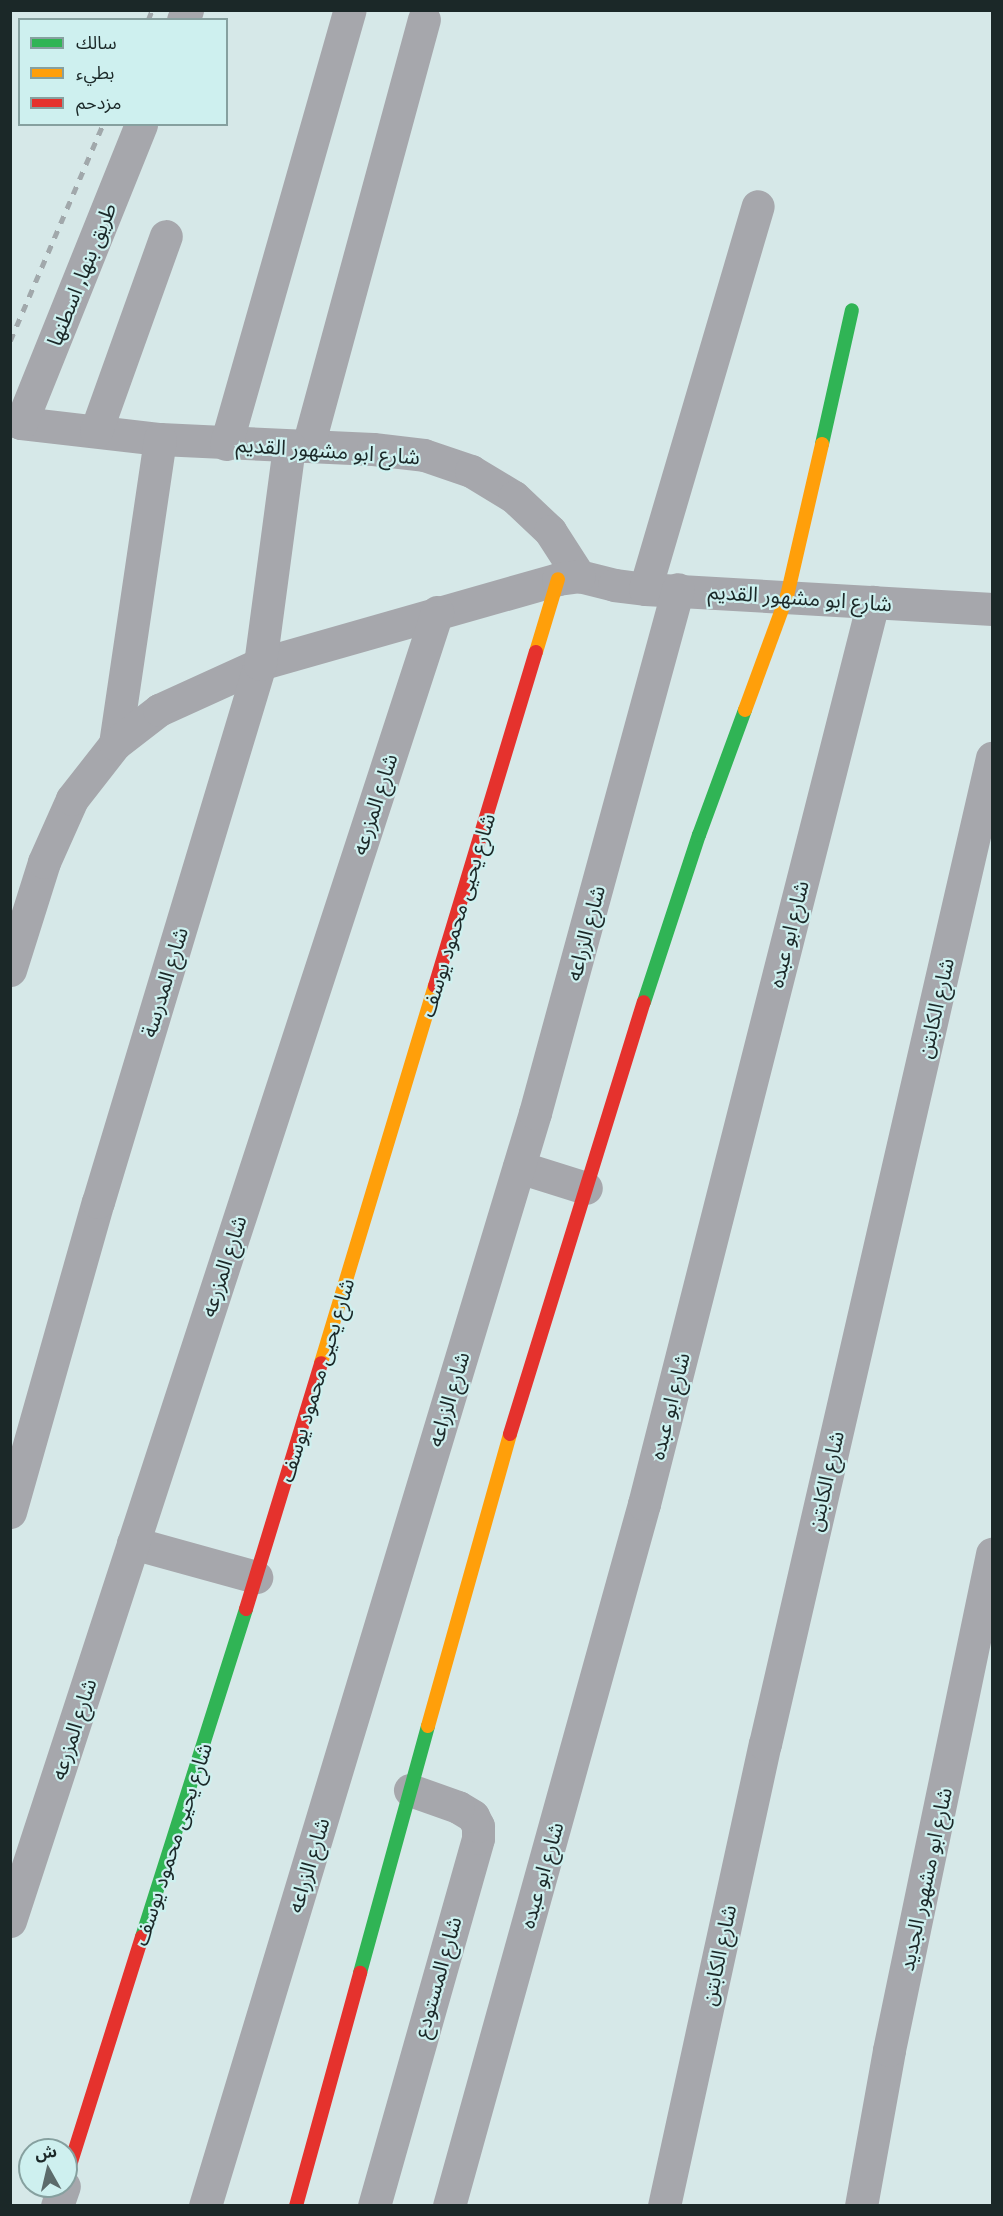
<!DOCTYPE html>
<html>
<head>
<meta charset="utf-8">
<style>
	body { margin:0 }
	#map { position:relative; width:1003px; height:2216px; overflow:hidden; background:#d6e8e8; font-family:"Golos Text","Noto Sans Arabic",sans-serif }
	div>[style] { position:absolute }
	.street>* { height:33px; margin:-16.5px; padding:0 16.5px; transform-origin:16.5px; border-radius:16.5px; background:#a6a7ac }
	.fast>* { height:14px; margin:-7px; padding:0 7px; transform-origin:7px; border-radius:7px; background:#30b455 }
	.slow>* { height:14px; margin:-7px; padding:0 7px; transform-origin:7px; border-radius:7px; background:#ff9f0a }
	.jam>* { height:14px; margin:-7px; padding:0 7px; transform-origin:7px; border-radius:7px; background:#e5322d }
	.rail>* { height:4.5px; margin-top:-2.25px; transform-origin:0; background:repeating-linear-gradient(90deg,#a1a8ab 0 8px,transparent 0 16px) }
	span { translate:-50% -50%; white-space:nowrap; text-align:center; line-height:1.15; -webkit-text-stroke:4.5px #cef0ef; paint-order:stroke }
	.street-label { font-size:21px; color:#1b2828 }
	.frame { position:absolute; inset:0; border:12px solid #1b2828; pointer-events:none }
	.legend { position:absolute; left:18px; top:18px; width:210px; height:108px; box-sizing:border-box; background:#cef0ef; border:2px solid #86a09f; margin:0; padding:8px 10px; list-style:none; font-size:18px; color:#1b2828 }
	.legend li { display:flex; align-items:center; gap:12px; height:30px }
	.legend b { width:30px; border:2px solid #86a09f }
	.north { position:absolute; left:18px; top:2138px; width:60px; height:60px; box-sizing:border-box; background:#cef0ef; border:2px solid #86a09f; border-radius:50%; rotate:352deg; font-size:16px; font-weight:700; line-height:24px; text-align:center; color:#1b2828 }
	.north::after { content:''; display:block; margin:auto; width:21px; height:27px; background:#5c6b6b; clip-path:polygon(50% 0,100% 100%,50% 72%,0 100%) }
</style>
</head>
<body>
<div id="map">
	<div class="street">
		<i style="left:183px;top:20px;width:11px;rotate:-68deg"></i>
		<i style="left:10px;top:419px;width:12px;rotate:20deg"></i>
		<i style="left:21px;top:423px;width:140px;rotate:6.6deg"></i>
		<i style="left:160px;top:439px;width:213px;rotate:2.7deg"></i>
		<i style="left:373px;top:449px;width:51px;rotate:6.7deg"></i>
		<i style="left:424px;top:455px;width:50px;rotate:18.8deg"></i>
		<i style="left:471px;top:471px;width:50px;rotate:31.2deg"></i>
		<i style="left:514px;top:497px;width:50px;rotate:43.4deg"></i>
		<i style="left:550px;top:531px;width:54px;rotate:57.2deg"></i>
		<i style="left:579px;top:576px;width:36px;rotate:14deg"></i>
		<i style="left:614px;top:585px;width:31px;rotate:7deg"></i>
		<i style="left:645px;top:589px;width:348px;rotate:3.3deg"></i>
		<i style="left:21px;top:423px;width:322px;rotate:-68.1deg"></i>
		<i style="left:96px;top:431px;width:207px;rotate:-70.3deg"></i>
		<i style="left:226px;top:444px;width:451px;rotate:-74.1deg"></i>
		<i style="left:308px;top:446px;width:442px;rotate:-74.8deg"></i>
		<i style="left:645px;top:589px;width:399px;rotate:-73.6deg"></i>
		<i style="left:115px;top:744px;width:308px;rotate:-81.6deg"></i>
		<i style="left:10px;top:970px;width:113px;rotate:-72.5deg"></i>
		<i style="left:44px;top:862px;width:69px;rotate:-66deg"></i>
		<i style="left:72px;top:799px;width:70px;rotate:-52deg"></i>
		<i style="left:115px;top:744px;width:56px;rotate:-37.7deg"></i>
		<i style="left:159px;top:710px;width:111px;rotate:-24.5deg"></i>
		<i style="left:260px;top:664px;width:310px;rotate:-15.9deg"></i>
		<i style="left:558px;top:579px;width:21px;rotate:-8deg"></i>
		<i style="left:519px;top:1167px;width:70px;rotate:17.4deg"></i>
		<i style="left:10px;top:1512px;width:322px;rotate:-74.2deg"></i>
		<i style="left:98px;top:1202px;width:562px;rotate:-73.24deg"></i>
		<i style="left:260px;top:664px;width:220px;rotate:-82.4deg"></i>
		<i style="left:133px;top:1543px;width:128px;rotate:15.5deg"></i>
		<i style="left:10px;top:1921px;width:1377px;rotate:-71.93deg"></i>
		<i style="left:57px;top:2206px;width:21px;rotate:-71deg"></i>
		<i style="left:205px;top:2206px;width:1142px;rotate:-73.2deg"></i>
		<i style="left:535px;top:1113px;width:543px;rotate:-74.74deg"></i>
		<i style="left:374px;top:2206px;width:382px;rotate:-74.2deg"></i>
		<i style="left:478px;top:1838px;width:12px;rotate:-90deg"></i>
		<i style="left:478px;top:1826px;width:11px;rotate:-117deg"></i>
		<i style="left:473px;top:1816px;width:17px;rotate:-149deg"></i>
		<i style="left:458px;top:1807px;width:51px;rotate:-160.5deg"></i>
		<i style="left:449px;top:2206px;width:729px;rotate:-74.48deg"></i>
		<i style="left:644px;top:1504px;width:931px;rotate:-75.75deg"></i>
		<i style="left:664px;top:2206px;width:473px;rotate:-77.7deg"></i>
		<i style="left:765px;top:1744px;width:1012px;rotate:-77.04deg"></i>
		<i style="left:861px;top:2206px;width:158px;rotate:-79.8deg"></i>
		<i style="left:889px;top:2050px;width:507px;rotate:-78.27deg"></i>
	</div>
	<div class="fast">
		<i style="left:822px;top:444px;width:137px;rotate:-77.4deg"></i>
		<i style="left:644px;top:1002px;width:176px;rotate:-71.8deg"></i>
		<i style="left:699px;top:835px;width:133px;rotate:-69.8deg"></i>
		<i style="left:142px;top:1937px;width:344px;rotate:-72.4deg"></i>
		<i style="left:360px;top:1973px;width:256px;rotate:-74.6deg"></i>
	</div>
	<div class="slow">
		<i style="left:536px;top:652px;width:76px;rotate:-73.2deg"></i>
		<i style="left:745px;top:710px;width:121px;rotate:-69.8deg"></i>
		<i style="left:787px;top:596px;width:156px;rotate:-77deg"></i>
		<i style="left:321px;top:1363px;width:394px;rotate:-73.2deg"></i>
		<i style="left:428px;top:1726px;width:303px;rotate:-74.3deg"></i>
	</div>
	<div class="jam">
		<i style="left:435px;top:986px;width:349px;rotate:-73.2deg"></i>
		<i style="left:510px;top:1434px;width:452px;rotate:-72.8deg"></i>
		<i style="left:246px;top:1609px;width:257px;rotate:-73deg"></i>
		<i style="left:66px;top:2178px;width:253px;rotate:-72.5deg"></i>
		<i style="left:296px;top:2206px;width:242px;rotate:-74.6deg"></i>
	</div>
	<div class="rail">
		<i style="left:148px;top:20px;width:11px;rotate:-68deg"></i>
		<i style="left:10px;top:341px;width:236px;rotate:-66.8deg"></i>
	</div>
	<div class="street-label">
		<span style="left:81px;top:274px;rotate:-68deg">طريق بنها, اسطنها</span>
		<span style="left:328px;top:450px;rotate:4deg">شارع ابو مشهور القديم</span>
		<span style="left:800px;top:597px;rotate:4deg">شارع ابو مشهور القديم</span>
		<span style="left:374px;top:804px;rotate:-72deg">شارع المزرعه</span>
		<span style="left:457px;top:915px;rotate:-73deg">شارع يحيى محمود يوسف</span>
		<span style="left:585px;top:933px;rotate:-75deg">شارع الزراعه</span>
		<span style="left:788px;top:934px;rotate:-76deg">شارع ابو عبده</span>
		<span style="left:164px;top:982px;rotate:-73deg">شارع المدرسة</span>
		<span style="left:935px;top:1008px;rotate:-77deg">شارع الكابتن</span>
		<span style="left:223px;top:1266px;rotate:-72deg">شارع المزرعه</span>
		<span style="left:316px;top:1380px;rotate:-73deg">شارع يحيى محمود يوسف</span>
		<span style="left:448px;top:1399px;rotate:-73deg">شارع الزراعه</span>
		<span style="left:669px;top:1406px;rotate:-76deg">شارع ابو عبده</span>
		<span style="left:825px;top:1481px;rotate:-77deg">شارع الكابتن</span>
		<span style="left:73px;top:1729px;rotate:-72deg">شارع المزرعه</span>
		<span style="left:172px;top:1844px;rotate:-72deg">شارع يحيى محمود يوسف</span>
		<span style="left:308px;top:1865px;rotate:-73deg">شارع الزراعه</span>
		<span style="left:541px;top:1875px;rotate:-74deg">شارع ابو عبده</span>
		<span style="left:925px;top:1879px;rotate:-78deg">شارع ابو مشهور الجديد</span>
		<span style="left:718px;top:1955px;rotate:-78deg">شارع الكابتن</span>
		<span style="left:437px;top:1977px;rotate:-74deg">شارع المستودع</span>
	</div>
	<div class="frame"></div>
	<ul class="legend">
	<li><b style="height:8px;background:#30b455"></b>سالك</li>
	<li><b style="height:8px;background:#ff9f0a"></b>بطيء</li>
	<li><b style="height:8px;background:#e5322d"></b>مزدحم</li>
	</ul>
	<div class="north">ش</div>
</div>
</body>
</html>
